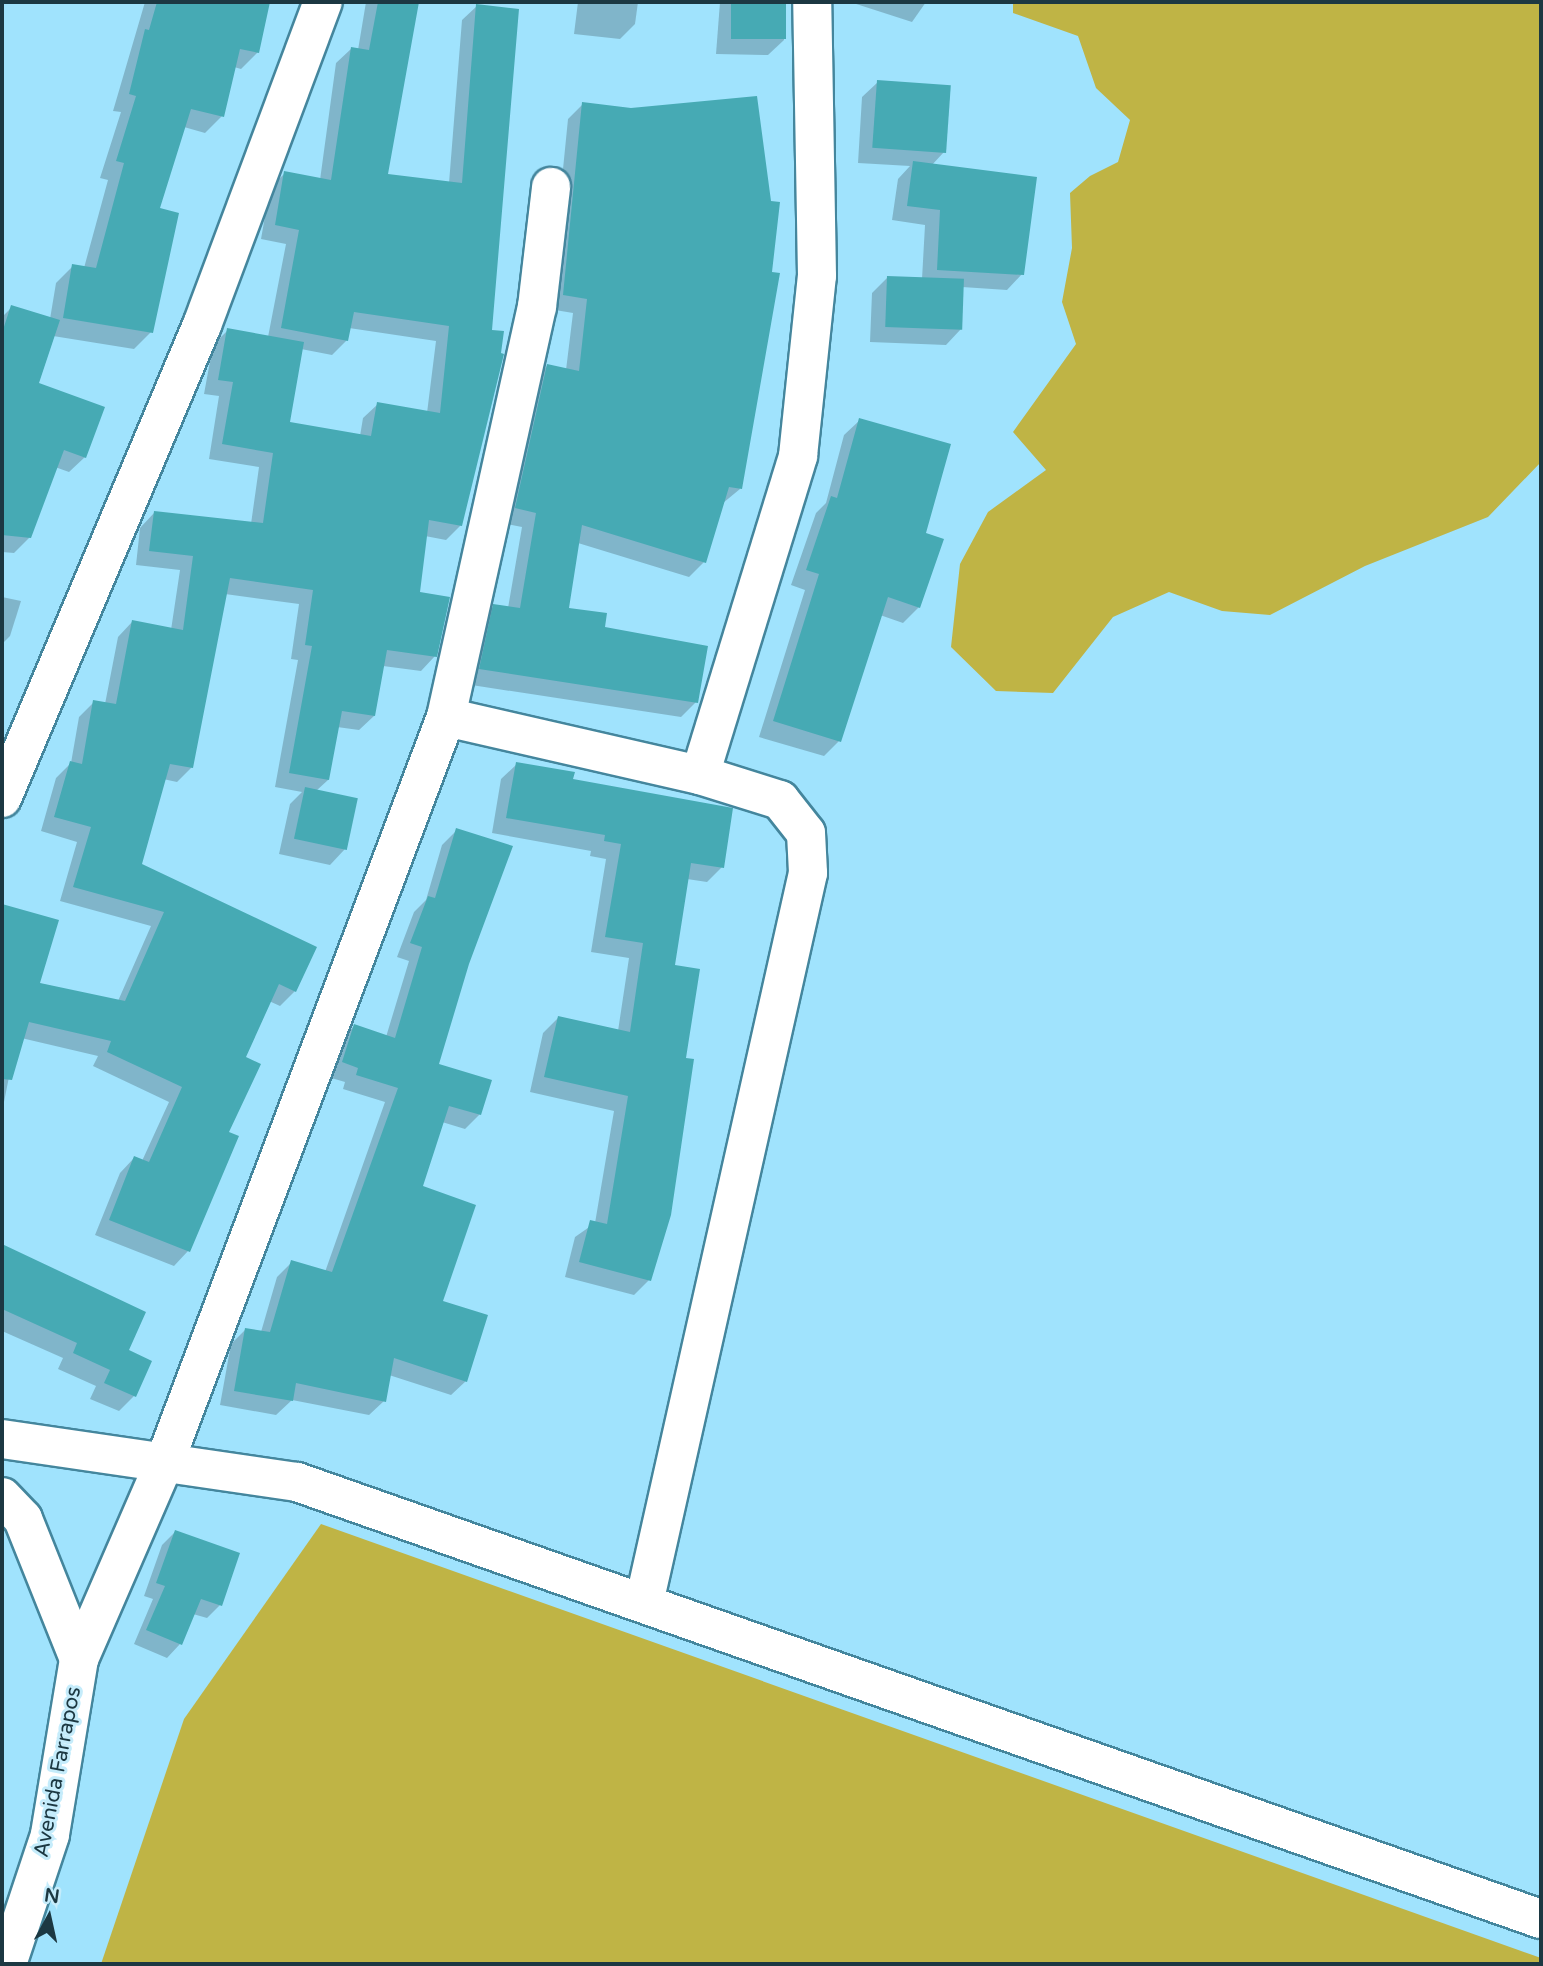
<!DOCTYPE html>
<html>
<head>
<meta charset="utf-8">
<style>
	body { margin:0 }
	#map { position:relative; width:1543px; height:1966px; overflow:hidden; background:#a0e3fd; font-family:"Varela Round",sans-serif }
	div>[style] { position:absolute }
	.green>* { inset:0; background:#bfb445 }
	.shadow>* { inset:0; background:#0003 }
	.building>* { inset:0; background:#46aab4; transform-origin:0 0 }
	.roads { filter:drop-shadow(2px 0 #44869d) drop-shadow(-2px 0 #44869d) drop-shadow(0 2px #44869d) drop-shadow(0 -2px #44869d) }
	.street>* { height:38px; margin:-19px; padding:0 19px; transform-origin:19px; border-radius:19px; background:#fff }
	.secondary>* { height:38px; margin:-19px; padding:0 19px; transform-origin:19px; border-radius:19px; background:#fff }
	span { translate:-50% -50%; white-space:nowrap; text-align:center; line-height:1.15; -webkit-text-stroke:6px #c5ecfb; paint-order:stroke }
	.street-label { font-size:21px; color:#1c3842 }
	.frame { position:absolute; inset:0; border:4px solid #1c3842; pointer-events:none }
	.north { position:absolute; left:14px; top:1882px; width:70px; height:70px; -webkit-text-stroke:5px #c5ecfb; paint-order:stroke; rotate:8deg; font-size:19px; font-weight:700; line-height:28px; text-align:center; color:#1c3842 }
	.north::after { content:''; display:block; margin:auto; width:24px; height:32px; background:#1c3842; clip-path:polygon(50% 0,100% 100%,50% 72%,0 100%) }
</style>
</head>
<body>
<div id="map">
	<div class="green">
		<i style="clip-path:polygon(1013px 2px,1541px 2px,1541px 462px,1488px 517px,1365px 566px,1270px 615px,1222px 611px,1169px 592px,1113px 617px,1053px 693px,996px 691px,951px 647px,960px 564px,988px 512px,1046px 470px,1013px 432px,1076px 344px,1062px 302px,1072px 248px,1070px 193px,1090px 176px,1118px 162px,1130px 120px,1096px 88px,1078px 36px,1013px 13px)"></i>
		<i style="clip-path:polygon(321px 1524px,1541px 1958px,1541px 1964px,101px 1964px,184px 1719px)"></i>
	</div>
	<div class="shadow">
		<i style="clip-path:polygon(145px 2px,268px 2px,258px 52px,241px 69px,234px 67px,222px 116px,205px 133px,184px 127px,158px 209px,151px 332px,134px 349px,53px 336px,37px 384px,85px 457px,69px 472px,55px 467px,30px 537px,14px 553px,2px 552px,2px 317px,12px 307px,50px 319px,56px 283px,73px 266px,84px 268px,108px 180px,100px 178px,121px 112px,113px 111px)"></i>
		<i style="clip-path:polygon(evenodd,366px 2px,417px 2px,386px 175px,449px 183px,462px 20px,477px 6px,461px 525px,446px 540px,425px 536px,418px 594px,435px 656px,421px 671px,383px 666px,374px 716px,359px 730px,337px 727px,328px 780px,316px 791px,345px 849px,330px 865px,279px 854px,290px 804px,302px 792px,275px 787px,298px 660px,291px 659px,299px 604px,225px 594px,192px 767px,177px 782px,163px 779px,140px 865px,315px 948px,295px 991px,280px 1006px,269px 1001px,244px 1058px,227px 1132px,188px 1251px,174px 1266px,95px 1235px,120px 1173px,134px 1158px,142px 1161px,169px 1102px,93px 1066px,98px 1056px,17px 1037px,2px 1112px,2px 906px,56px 921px,38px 983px,118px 1001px,151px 926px,60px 901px,77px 842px,41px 831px,56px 778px,71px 763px,79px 717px,94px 702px,105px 704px,118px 637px,132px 622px,171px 630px,180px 570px,136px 565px,140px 528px,154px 513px,251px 524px,259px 467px,209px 459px,219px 396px,204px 394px,213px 345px,228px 330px,268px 337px,286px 244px,261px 239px,270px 188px,285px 173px,320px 180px,336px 63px,351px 49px,358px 50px,366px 2px,349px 328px,436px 341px,427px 413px,378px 404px,363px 418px,360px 436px,288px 424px,301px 349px,332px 355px,347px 340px,349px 328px)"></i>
		<i style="clip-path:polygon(578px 2px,638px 2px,635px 24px,620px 39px,574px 34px)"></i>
		<i style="clip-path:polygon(720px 2px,784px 2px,784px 40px,768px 55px,716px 54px)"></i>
		<i style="clip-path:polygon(850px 2px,926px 2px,912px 22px)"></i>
		<i style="clip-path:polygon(878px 82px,944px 152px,931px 166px,1022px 274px,1007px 290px,962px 287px,961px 329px,946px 345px,870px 342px,872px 293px,887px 278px,922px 279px,925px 225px,892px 220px,898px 179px,910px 166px,858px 163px,862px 97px)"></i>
		<i style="clip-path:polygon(583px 104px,740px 489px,723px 503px,704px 562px,689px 577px,578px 543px,567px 609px,603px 628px,696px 702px,681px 717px,465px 684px,479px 621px,494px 606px,508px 608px,522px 527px,501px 523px,532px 381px,547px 366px,566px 370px,573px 313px,549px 309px,568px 119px)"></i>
		<i style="clip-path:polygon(860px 420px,924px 534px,919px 607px,903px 623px,880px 615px,839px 741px,824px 756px,759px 737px,805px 590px,791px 585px,816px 513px,826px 503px,844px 435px)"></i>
		<i style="clip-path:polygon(2px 597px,21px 601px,10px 636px,2px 644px)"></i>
		<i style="clip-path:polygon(517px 764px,571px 780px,722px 867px,707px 882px,687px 879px,673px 966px,649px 1280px,634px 1295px,565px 1277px,575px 1237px,595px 1223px,614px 1111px,530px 1092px,543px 1033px,558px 1018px,618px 1031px,629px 958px,591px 952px,606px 859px,590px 856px,591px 851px,492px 833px,501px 779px)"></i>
		<i style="clip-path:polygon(457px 830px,467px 964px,437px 1065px,480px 1114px,465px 1129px,442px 1122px,421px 1187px,440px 1302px,466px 1381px,451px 1395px,389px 1375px,384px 1401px,369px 1415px,292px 1400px,276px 1415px,220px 1405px,231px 1344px,245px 1330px,261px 1332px,277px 1277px,292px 1262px,325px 1272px,385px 1102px,343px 1089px,345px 1082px,328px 1077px,340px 1041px,354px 1026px,386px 1037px,409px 961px,397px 957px,414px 912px,426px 900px,442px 845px)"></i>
		<i style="clip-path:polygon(2px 1246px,144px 1313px,127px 1351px,134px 1396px,119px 1411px,90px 1399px,96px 1386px,58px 1369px,63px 1358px,2px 1331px)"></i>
		<i style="clip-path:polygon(175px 1532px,220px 1605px,207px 1618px,193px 1614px,180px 1644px,167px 1658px,134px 1644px,153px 1599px,144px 1596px,162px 1545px)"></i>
	</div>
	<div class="building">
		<i style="clip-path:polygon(157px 2px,270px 2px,259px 53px,240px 49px,224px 117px,191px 109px,160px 208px,179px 213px,153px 333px,63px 318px,72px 264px,96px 268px,124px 163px,116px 161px,136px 96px,129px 94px,145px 29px,149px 30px)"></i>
		<i style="clip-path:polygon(378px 2px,419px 2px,388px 174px,462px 183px,476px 4px,519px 9px,492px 330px,504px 331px,501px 353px,504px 354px,462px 526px,429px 520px,420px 592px,450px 597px,437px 657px,387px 650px,375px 716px,342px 711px,329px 780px,289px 773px,312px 646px,305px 645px,313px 590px,230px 578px,193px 768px,170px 764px,142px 864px,317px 947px,296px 992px,279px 984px,246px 1057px,261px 1064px,229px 1132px,239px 1136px,190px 1252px,109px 1220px,134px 1156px,149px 1162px,182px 1087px,107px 1052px,111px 1041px,29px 1022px,12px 1080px,2px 1079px,2px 904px,59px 920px,40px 983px,125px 1001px,164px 912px,73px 887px,91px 827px,54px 817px,70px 761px,82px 764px,93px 700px,116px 704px,132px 620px,183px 630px,193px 556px,149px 551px,154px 511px,263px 523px,273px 453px,222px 444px,233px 382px,218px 380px,227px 328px,304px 342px,290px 422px,371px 436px,377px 402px,440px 413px,449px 326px,354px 312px,348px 341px,281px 328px,299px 230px,275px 225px,284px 171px,331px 180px,351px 47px,369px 50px)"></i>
		<i style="left:731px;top:2px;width:55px;height:37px"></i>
		<i style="left:877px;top:80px;width:74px;height:68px;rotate:4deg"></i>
		<i style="clip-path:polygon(757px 96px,771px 201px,780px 202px,772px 272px,780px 273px,742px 489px,729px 487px,706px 563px,582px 525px,569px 608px,607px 613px,605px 627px,708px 646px,698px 703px,479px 669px,493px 604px,520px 608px,536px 513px,515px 508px,547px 364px,579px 371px,587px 299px,563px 295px,582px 102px,631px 108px)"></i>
		<i style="clip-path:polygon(913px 161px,1037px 177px,1024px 275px,937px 270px,940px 210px,907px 206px)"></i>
		<i style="left:887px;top:276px;width:77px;height:51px;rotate:2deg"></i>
		<i style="clip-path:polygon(11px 305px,60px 320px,39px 383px,105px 407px,86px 458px,64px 450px,31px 538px,2px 535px,2px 333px)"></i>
		<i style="clip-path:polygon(859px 418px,951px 444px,926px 533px,944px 539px,920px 608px,888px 597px,841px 742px,773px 721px,819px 574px,806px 570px,831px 496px,837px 498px)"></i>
		<i style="clip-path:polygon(516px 762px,575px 772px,573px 779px,733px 808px,724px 868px,691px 863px,675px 965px,700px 969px,686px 1058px,694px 1059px,671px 1215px,651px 1281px,579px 1262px,590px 1220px,607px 1224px,628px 1096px,544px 1077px,558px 1016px,630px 1032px,643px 943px,605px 937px,621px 844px,604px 841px,605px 835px,506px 818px)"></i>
		<i style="left:305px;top:787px;width:54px;height:53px;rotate:12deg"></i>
		<i style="clip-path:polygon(456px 828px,513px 846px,469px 964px,439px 1064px,492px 1080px,481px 1115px,449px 1106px,423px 1186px,476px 1205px,443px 1301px,488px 1315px,467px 1382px,394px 1358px,386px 1402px,296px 1383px,293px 1401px,234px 1391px,245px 1328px,270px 1332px,291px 1260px,332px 1272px,398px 1088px,356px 1075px,358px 1068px,342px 1062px,354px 1024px,395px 1038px,422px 947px,410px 943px,428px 896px,435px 898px)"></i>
		<i style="clip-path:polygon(2px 1244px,146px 1312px,129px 1350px,152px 1361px,136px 1397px,104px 1383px,110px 1370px,73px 1353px,77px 1343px,2px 1309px)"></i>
		<i style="clip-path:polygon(175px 1530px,240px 1553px,222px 1606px,201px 1599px,182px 1645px,146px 1630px,165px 1586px,156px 1583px)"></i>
	</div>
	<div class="roads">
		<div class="street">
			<i style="left:446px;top:717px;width:261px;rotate:12.9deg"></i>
			<i style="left:700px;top:775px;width:84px;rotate:17.4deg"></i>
			<i style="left:780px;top:800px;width:42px;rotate:51.8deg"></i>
			<i style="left:806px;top:833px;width:40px;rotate:87.1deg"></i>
			<i style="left:808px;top:873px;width:748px;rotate:102.66deg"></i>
			<i style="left:700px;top:775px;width:334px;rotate:-72.9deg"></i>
			<i style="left:798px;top:456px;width:181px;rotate:-84deg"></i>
			<i style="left:817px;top:276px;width:274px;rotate:-91deg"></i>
			<i style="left:2px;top:798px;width:514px;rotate:-67.08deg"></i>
			<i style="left:202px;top:325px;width:345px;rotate:-69.5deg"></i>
			<i style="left:2px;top:1439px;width:298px;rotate:8.3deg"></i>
			<i style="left:297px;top:1482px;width:1319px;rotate:19.36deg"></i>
			<i style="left:79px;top:1659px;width:216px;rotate:-66.5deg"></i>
			<i style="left:165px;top:1461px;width:795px;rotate:-69.31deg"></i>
			<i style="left:446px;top:717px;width:420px;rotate:-77.5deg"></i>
			<i style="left:537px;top:307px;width:121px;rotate:-83.3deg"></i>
		</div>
		<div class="secondary">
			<i style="left:2px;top:1497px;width:30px;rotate:46deg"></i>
			<i style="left:23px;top:1519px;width:151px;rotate:68.2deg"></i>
			<i style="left:79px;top:1659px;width:178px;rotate:99.4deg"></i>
			<i style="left:50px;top:1835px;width:136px;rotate:108.4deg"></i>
		</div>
	</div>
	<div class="street-label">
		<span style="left:58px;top:1772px;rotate:-79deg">Avenida Farrapos</span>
	</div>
	<div class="frame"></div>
	<div class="north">N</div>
</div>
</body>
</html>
